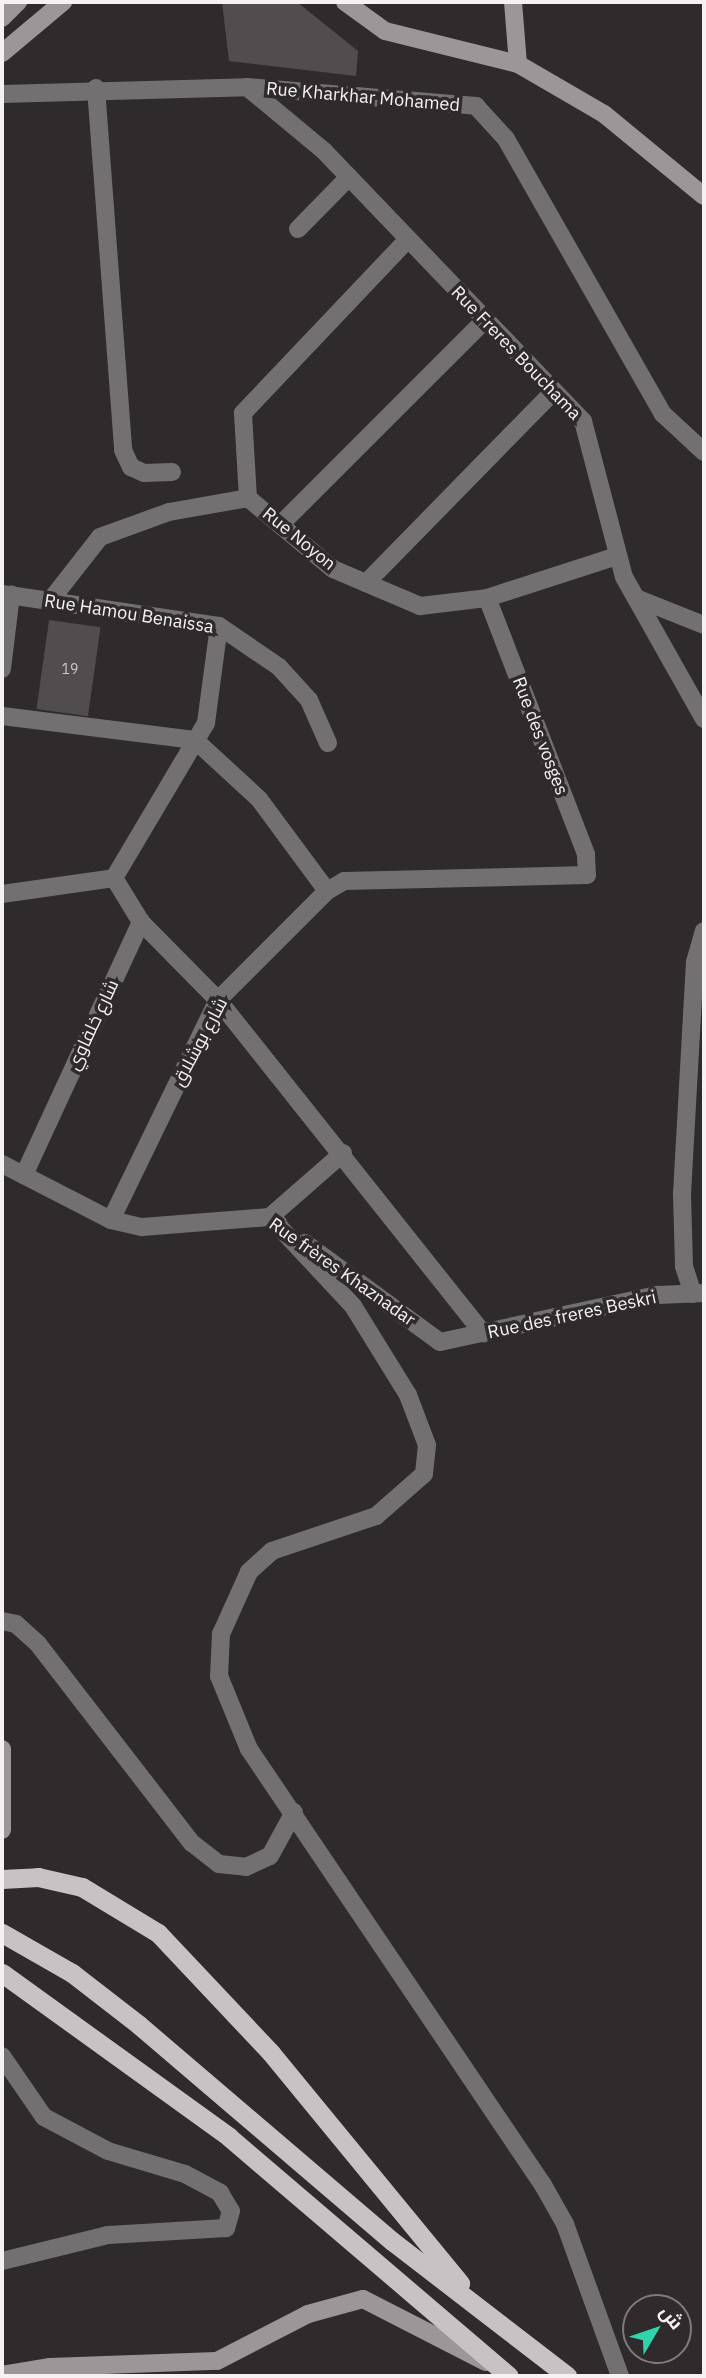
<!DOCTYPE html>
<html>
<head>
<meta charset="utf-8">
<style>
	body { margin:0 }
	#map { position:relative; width:706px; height:2378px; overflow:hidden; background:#2f2a2c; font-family:"IBM Plex Sans",Cairo,sans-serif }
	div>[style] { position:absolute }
	.building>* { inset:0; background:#514c4e; transform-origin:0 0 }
	.minor>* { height:18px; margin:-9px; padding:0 9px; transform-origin:9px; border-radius:9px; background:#737071 }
	.secondary>* { height:18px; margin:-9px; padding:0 9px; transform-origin:9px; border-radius:9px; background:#9b9698 }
	.trunk>* { height:19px; margin:-9.5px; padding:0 9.5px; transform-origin:9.5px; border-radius:9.5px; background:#c8c2c4 }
	span { translate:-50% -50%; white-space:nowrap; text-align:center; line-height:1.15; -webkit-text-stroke:7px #2f2a2c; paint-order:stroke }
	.number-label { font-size:14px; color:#cdc8ca }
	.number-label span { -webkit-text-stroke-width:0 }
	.street-label { font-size:18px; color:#f6f2f3 }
	.frame { position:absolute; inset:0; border:4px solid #f6f2f3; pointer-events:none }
	.north { position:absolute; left:622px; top:2294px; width:70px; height:70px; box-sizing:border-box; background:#2f2a2c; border:2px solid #7f7a7c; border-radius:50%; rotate:51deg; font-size:19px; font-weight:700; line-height:28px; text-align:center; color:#f6f2f3 }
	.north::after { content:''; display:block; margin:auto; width:24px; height:32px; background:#2ed4aa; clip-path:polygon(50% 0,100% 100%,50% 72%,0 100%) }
</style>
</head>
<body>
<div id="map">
	<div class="building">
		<i style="clip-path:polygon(222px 2px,297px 2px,358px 51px,356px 76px,229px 61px)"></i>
		<i style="left:49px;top:620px;width:52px;height:90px;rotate:8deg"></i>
	</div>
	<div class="minor">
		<i style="left:247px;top:87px;width:100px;rotate:39.7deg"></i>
		<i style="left:324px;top:151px;width:374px;rotate:46.2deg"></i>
		<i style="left:583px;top:421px;width:161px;rotate:75.3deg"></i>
		<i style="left:624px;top:577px;width:163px;rotate:60.6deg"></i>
		<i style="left:96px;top:88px;width:363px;rotate:85.7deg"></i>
		<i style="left:123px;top:450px;width:19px;rotate:65deg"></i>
		<i style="left:131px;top:467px;width:14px;rotate:25deg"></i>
		<i style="left:144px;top:473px;width:28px;rotate:-2deg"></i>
		<i style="left:2px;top:94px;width:245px;rotate:-1.6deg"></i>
		<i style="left:247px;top:87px;width:230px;rotate:4.7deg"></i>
		<i style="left:476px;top:106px;width:45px;rotate:47.7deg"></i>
		<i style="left:506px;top:139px;width:317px;rotate:60.3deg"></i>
		<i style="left:663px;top:414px;width:56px;rotate:42.8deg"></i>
		<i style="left:298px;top:229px;width:73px;rotate:-45.6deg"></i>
		<i style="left:248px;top:498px;width:111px;rotate:39.9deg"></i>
		<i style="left:333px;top:569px;width:95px;rotate:23deg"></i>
		<i style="left:420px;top:606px;width:67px;rotate:-6.8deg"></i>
		<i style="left:487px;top:598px;width:137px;rotate:-17.9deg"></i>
		<i style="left:248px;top:498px;width:85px;rotate:-93.4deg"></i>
		<i style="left:243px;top:413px;width:238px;rotate:-46.5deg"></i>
		<i style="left:280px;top:525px;width:288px;rotate:-45deg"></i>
		<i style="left:366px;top:583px;width:267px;rotate:-45.6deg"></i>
		<i style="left:2px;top:594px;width:219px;rotate:8.4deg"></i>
		<i style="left:219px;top:626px;width:73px;rotate:34.3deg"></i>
		<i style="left:279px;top:667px;width:45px;rotate:47.7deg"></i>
		<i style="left:309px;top:700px;width:47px;rotate:66.2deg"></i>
		<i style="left:636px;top:598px;width:73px;rotate:21.7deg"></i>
		<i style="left:50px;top:601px;width:81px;rotate:-52deg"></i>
		<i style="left:100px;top:537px;width:73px;rotate:-19.9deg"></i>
		<i style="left:169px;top:512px;width:80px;rotate:-10deg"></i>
		<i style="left:2px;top:669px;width:75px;rotate:-83.1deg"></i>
		<i style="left:2px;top:716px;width:194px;rotate:7.1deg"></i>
		<i style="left:195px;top:740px;width:87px;rotate:42.7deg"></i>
		<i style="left:259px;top:799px;width:114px;rotate:53.5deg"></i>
		<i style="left:114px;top:878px;width:180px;rotate:-59.3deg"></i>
		<i style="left:206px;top:723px;width:98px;rotate:-82.4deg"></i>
		<i style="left:2px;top:894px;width:113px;rotate:-8.1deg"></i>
		<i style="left:141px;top:922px;width:110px;rotate:45.4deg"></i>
		<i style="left:218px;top:1000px;width:426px;rotate:51.5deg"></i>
		<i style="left:343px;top:1153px;width:97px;rotate:138.8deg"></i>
		<i style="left:270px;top:1217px;width:122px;rotate:47deg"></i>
		<i style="left:353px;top:1306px;width:105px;rotate:58.3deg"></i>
		<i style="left:408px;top:1395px;width:53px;rotate:69.2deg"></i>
		<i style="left:427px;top:1445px;width:29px;rotate:96deg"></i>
		<i style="left:424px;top:1474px;width:64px;rotate:138.8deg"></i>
		<i style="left:376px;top:1516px;width:110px;rotate:161.4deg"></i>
		<i style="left:272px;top:1551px;width:31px;rotate:138deg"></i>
		<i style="left:249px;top:1572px;width:68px;rotate:114.3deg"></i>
		<i style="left:221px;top:1634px;width:42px;rotate:92.7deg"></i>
		<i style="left:219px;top:1676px;width:79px;rotate:67.7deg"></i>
		<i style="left:249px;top:1749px;width:526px;rotate:56.01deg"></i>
		<i style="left:543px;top:2185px;width:45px;rotate:60.6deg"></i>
		<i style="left:565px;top:2224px;width:162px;rotate:70.1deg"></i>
		<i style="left:2px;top:1164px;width:123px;rotate:27.2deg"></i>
		<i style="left:111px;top:1220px;width:32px;rotate:13deg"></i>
		<i style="left:142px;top:1227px;width:128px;rotate:-4.5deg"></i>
		<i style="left:270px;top:1217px;width:11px;rotate:38deg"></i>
		<i style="left:24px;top:1175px;width:279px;rotate:-65.2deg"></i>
		<i style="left:141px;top:922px;width:52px;rotate:-121.5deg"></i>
		<i style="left:111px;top:1220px;width:245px;rotate:-64.1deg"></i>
		<i style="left:218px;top:1000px;width:154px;rotate:-45deg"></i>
		<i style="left:327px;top:891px;width:20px;rotate:-30deg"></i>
		<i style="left:344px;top:881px;width:243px;rotate:-1.4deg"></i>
		<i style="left:587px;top:875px;width:21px;rotate:-93deg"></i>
		<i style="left:586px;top:854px;width:274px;rotate:-111.1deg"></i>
		<i style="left:305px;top:1243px;width:167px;rotate:36.3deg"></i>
		<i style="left:440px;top:1342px;width:223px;rotate:-12.2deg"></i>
		<i style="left:658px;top:1295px;width:46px;rotate:-2.5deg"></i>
		<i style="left:693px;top:1294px;width:29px;rotate:-108deg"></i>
		<i style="left:684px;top:1266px;width:72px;rotate:-91.6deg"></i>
		<i style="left:682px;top:1194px;width:232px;rotate:-86.8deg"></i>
		<i style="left:695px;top:962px;width:32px;rotate:-74deg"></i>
		<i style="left:2px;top:1621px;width:14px;rotate:12deg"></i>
		<i style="left:16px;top:1624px;width:30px;rotate:42deg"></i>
		<i style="left:38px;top:1644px;width:252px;rotate:52.3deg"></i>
		<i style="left:192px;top:1843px;width:34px;rotate:38deg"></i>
		<i style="left:219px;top:1864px;width:27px;rotate:6deg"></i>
		<i style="left:246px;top:1867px;width:26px;rotate:-25deg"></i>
		<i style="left:270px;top:1856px;width:50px;rotate:-61.4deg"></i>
		<i style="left:2px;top:2056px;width:74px;rotate:55.5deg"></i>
		<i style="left:44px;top:2117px;width:72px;rotate:28deg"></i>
		<i style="left:108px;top:2151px;width:80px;rotate:16.6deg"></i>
		<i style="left:185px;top:2174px;width:40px;rotate:28deg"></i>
		<i style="left:220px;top:2193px;width:21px;rotate:59deg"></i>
		<i style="left:231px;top:2211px;width:18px;rotate:106deg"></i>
		<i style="left:226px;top:2228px;width:118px;rotate:176.6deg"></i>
		<i style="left:108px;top:2235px;width:109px;rotate:166.2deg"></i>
	</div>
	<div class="secondary">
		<i style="left:345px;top:2px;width:49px;rotate:35.9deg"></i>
		<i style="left:385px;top:31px;width:137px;rotate:13.9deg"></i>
		<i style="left:518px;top:64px;width:99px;rotate:30.2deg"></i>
		<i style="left:604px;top:114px;width:129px;rotate:39.4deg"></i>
		<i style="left:513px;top:2px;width:62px;rotate:85.4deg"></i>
		<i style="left:2px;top:18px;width:23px;rotate:-45deg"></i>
		<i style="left:2px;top:53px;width:80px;rotate:-39.9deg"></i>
		<i style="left:2px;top:1749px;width:81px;rotate:90deg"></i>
		<i style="left:2px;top:2375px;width:49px;rotate:-9.5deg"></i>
		<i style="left:50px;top:2367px;width:167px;rotate:-2.1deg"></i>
		<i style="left:217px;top:2361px;width:102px;rotate:-27.3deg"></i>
		<i style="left:308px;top:2314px;width:57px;rotate:-15.3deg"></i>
		<i style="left:363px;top:2299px;width:138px;rotate:27.1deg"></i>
	</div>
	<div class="trunk">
		<i style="left:2px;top:1879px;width:36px;rotate:-3deg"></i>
		<i style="left:38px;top:1877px;width:45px;rotate:12.8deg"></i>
		<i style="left:82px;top:1887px;width:89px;rotate:31.2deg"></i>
		<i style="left:158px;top:1933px;width:165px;rotate:46.7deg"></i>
		<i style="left:271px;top:2053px;width:298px;rotate:50.6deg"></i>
		<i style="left:2px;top:1933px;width:81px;rotate:29.7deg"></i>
		<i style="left:72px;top:1973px;width:85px;rotate:37.8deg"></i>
		<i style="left:139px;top:2025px;width:333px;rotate:40.5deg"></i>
		<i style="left:392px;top:2241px;width:221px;rotate:37.6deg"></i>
		<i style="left:2px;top:1973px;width:280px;rotate:35.8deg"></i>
		<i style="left:229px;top:2137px;width:368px;rotate:40.5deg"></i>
	</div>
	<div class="number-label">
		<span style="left:70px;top:669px">19</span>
	</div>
	<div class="street-label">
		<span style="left:363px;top:97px;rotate:5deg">Rue Kharkhar Mohamed</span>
		<span style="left:516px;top:353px;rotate:46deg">Rue Freres Bouchama</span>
		<span style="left:299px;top:539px;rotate:39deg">Rue Noyon</span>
		<span style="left:129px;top:614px;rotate:9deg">Rue Hamou Benaissa</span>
		<span style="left:540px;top:736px;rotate:69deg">Rue des vosges</span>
		<span style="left:93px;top:1025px;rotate:-65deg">شارع خلفاوي</span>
		<span style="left:200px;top:1042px;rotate:-62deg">شارع بوشلاق</span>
		<span style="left:342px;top:1272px;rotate:35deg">Rue frères Khaznadar</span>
		<span style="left:572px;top:1315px;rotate:-12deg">Rue des freres Beskri</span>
	</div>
	<div class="frame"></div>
	<div class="north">ش</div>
</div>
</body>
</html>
